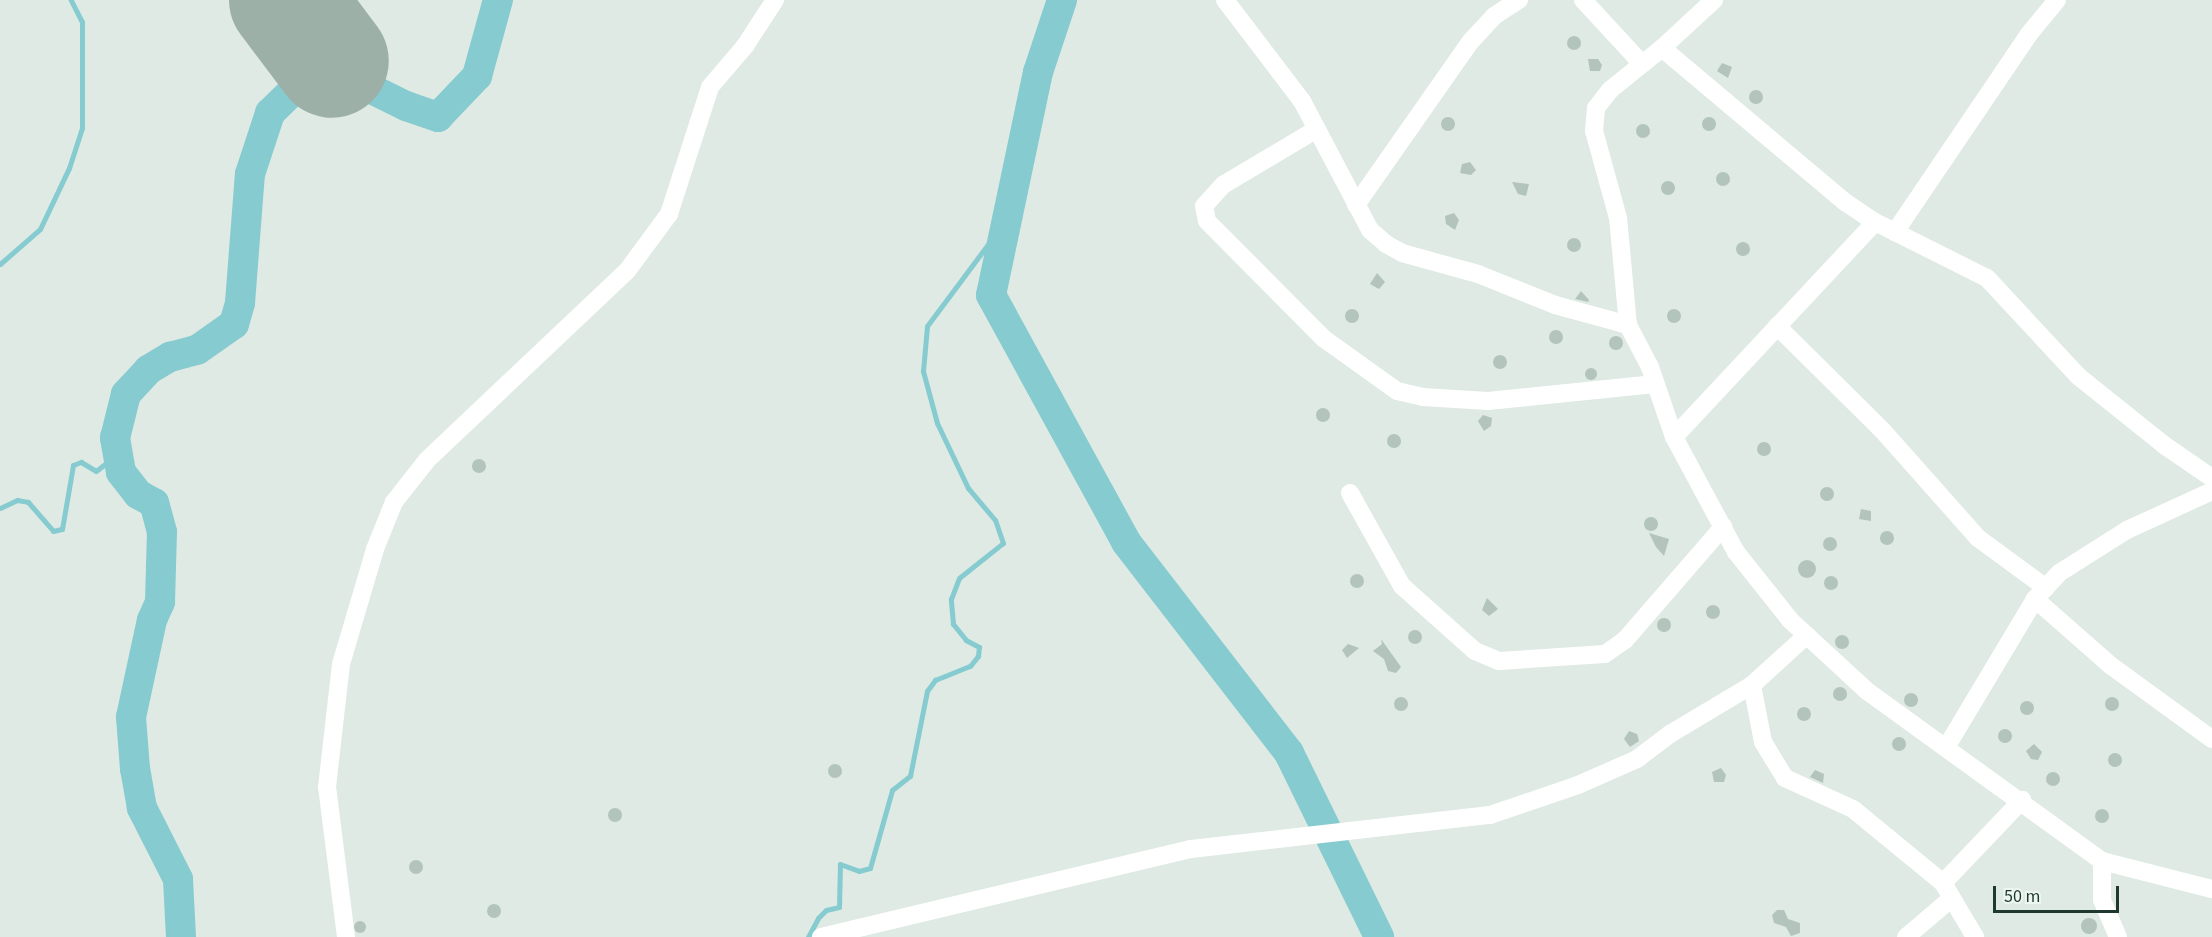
<!DOCTYPE html>
<html>
<head>
<meta charset="utf-8">
<style>
	body { margin:0 }
	#map { position:relative; width:2212px; height:937px; overflow:hidden; background:#deeae3; font-family:"Source Sans 3",sans-serif }
	div>[style] { position:absolute }
	.built>* { inset:0; background:#ccd9d2 }
	.stream>* { height:5px; margin:-2.5px; padding:0 2.5px; transform-origin:2.5px; border-radius:2.5px; background:#85cbd0 }
	.river>* { height:30px; margin:-15px; padding:0 15px; transform-origin:15px; border-radius:15px; background:#85cbd0 }
	.runway>* { height:114px; margin:-57px; padding:0 57px; transform-origin:57px; border-radius:57px; background:#9cb0a7 }
	.building>* { inset:0; background:#b3c4bc }
	.round { border-radius:50% }
	.minor>* { height:18px; margin:-9px; padding:0 9px; transform-origin:9px; border-radius:9px; background:#fff }
	span { translate:-50% -50%; white-space:nowrap; text-align:center; line-height:1.15; -webkit-text-stroke:6px #eef6f1; paint-order:stroke }
	.scale { position:absolute; left:1993px; top:886px; width:126px; height:27px; box-sizing:border-box; border:3px solid #1f3930; border-top:0; padding-left:8px; font-size:18px; line-height:21px; white-space:nowrap; color:#1f3930; -webkit-text-stroke:4px #eef6f1; paint-order:stroke }
</style>
</head>
<body>
<div id="map">
	<div class="built">
		<i style="clip-path:polygon(255px 0,305px 0,358px 62px,333px 63px,294px 52px)"></i>
	</div>
	<div class="stream">
		<i style="left:0;top:264px;width:53px;rotate:-41.2deg"></i>
		<i style="left:40px;top:229px;width:68px;rotate:-64.6deg"></i>
		<i style="left:69px;top:168px;width:42px;rotate:-72deg"></i>
		<i style="left:82px;top:128px;width:106px;rotate:-90deg"></i>
		<i style="left:82px;top:22px;width:25px;rotate:-117deg"></i>
		<i style="left:0;top:508px;width:19px;rotate:-25deg"></i>
		<i style="left:17px;top:500px;width:11px;rotate:10deg"></i>
		<i style="left:28px;top:502px;width:38px;rotate:49deg"></i>
		<i style="left:53px;top:531px;width:9px;rotate:-13deg"></i>
		<i style="left:62px;top:529px;width:65px;rotate:-80.2deg"></i>
		<i style="left:73px;top:465px;width:9px;rotate:-21deg"></i>
		<i style="left:81px;top:462px;width:17px;rotate:31deg"></i>
		<i style="left:96px;top:471px;width:28px;rotate:-38deg"></i>
		<i style="left:808px;top:937px;width:21px;rotate:-62deg"></i>
		<i style="left:818px;top:918px;width:11px;rotate:-45deg"></i>
		<i style="left:826px;top:910px;width:13px;rotate:-13deg"></i>
		<i style="left:839px;top:907px;width:43px;rotate:-88.7deg"></i>
		<i style="left:840px;top:864px;width:20px;rotate:20deg"></i>
		<i style="left:859px;top:871px;width:11px;rotate:-15deg"></i>
		<i style="left:870px;top:868px;width:81px;rotate:-74.2deg"></i>
		<i style="left:892px;top:790px;width:23px;rotate:-38deg"></i>
		<i style="left:910px;top:776px;width:87px;rotate:-78.7deg"></i>
		<i style="left:927px;top:691px;width:14px;rotate:-54deg"></i>
		<i style="left:935px;top:680px;width:38px;rotate:-22deg"></i>
		<i style="left:970px;top:666px;width:13px;rotate:-51deg"></i>
		<i style="left:978px;top:656px;width:9px;rotate:-84deg"></i>
		<i style="left:979px;top:647px;width:15px;rotate:-152deg"></i>
		<i style="left:966px;top:640px;width:21px;rotate:-129deg"></i>
		<i style="left:953px;top:624px;width:25px;rotate:-95deg"></i>
		<i style="left:951px;top:599px;width:22px;rotate:-69deg"></i>
		<i style="left:959px;top:578px;width:56px;rotate:-38.5deg"></i>
		<i style="left:1003px;top:543px;width:24px;rotate:-109deg"></i>
		<i style="left:995px;top:520px;width:42px;rotate:-130.2deg"></i>
		<i style="left:968px;top:488px;width:72px;rotate:-115.5deg"></i>
		<i style="left:937px;top:423px;width:54px;rotate:-105.1deg"></i>
		<i style="left:923px;top:371px;width:45px;rotate:-84.9deg"></i>
		<i style="left:927px;top:326px;width:132px;rotate:-53.3deg"></i>
	</div>
	<div class="river">
		<i style="left:1062px;top:0;width:76px;rotate:108.4deg"></i>
		<i style="left:1038px;top:72px;width:228px;rotate:101.9deg"></i>
		<i style="left:991px;top:295px;width:281px;rotate:61.3deg"></i>
		<i style="left:1126px;top:542px;width:267px;rotate:52.3deg"></i>
		<i style="left:1289px;top:753px;width:205px;rotate:63.9deg"></i>
		<i style="left:181px;top:937px;width:58px;rotate:-93deg"></i>
		<i style="left:178px;top:879px;width:80px;rotate:-116.9deg"></i>
		<i style="left:142px;top:808px;width:40px;rotate:-100deg"></i>
		<i style="left:135px;top:769px;width:52px;rotate:-94.4deg"></i>
		<i style="left:131px;top:717px;width:99px;rotate:-77.8deg"></i>
		<i style="left:152px;top:620px;width:20px;rotate:-66deg"></i>
		<i style="left:160px;top:602px;width:70px;rotate:-88.4deg"></i>
		<i style="left:162px;top:532px;width:30px;rotate:-105deg"></i>
		<i style="left:154px;top:503px;width:18px;rotate:-151deg"></i>
		<i style="left:138px;top:494px;width:28px;rotate:-128deg"></i>
		<i style="left:121px;top:472px;width:35px;rotate:-100deg"></i>
		<i style="left:115px;top:438px;width:45px;rotate:-76deg"></i>
		<i style="left:126px;top:394px;width:33px;rotate:-47deg"></i>
		<i style="left:148px;top:370px;width:26px;rotate:-31deg"></i>
		<i style="left:170px;top:357px;width:28px;rotate:-15deg"></i>
		<i style="left:197px;top:350px;width:45px;rotate:-35.1deg"></i>
		<i style="left:234px;top:324px;width:22px;rotate:-74deg"></i>
		<i style="left:240px;top:303px;width:129px;rotate:-85.6deg"></i>
		<i style="left:250px;top:174px;width:64px;rotate:-71.8deg"></i>
		<i style="left:270px;top:113px;width:63px;rotate:-44.4deg"></i>
		<i style="left:315px;top:69px;width:14px;rotate:-4deg"></i>
		<i style="left:329px;top:68px;width:86px;rotate:26.3deg"></i>
		<i style="left:406px;top:106px;width:34px;rotate:19deg"></i>
		<i style="left:438px;top:117px;width:57px;rotate:-46.4deg"></i>
		<i style="left:477px;top:76px;width:79px;rotate:-74.6deg"></i>
	</div>
	<div class="runway">
		<i style="left:286px;top:0;width:76px;rotate:53deg"></i>
	</div>
	<div class="building">
		<i class="round" style="left:1567px;top:36px;width:14px;height:14px"></i>
		<i style="clip-path:polygon(1588px 59px,1598px 59px,1602px 65px,1600px 71px,1590px 71px)"></i>
		<i style="clip-path:polygon(1722px 63px,1732px 67px,1728px 78px,1717px 71px)"></i>
		<i class="round" style="left:1749px;top:90px;width:14px;height:14px"></i>
		<i class="round" style="left:1702px;top:117px;width:14px;height:14px"></i>
		<i class="round" style="left:1441px;top:117px;width:14px;height:14px"></i>
		<i class="round" style="left:1636px;top:124px;width:14px;height:14px"></i>
		<i style="clip-path:polygon(1470px 162px,1476px 170px,1471px 175px,1460px 173px,1462px 164px)"></i>
		<i class="round" style="left:1716px;top:172px;width:14px;height:14px"></i>
		<i class="round" style="left:1661px;top:181px;width:14px;height:14px"></i>
		<i style="clip-path:polygon(1512px 182px,1529px 184px,1526px 196px,1518px 194px)"></i>
		<i style="clip-path:polygon(1454px 213px,1459px 220px,1455px 230px,1446px 224px,1445px 216px)"></i>
		<i class="round" style="left:1567px;top:238px;width:14px;height:14px"></i>
		<i class="round" style="left:1736px;top:242px;width:14px;height:14px"></i>
		<i style="clip-path:polygon(1377px 273px,1385px 282px,1379px 289px,1370px 284px)"></i>
		<i style="clip-path:polygon(1581px 291px,1589px 300px,1588px 302px,1575px 299px)"></i>
		<i class="round" style="left:1345px;top:309px;width:14px;height:14px"></i>
		<i class="round" style="left:1667px;top:309px;width:14px;height:14px"></i>
		<i class="round" style="left:1549px;top:330px;width:14px;height:14px"></i>
		<i class="round" style="left:1609px;top:336px;width:14px;height:14px"></i>
		<i class="round" style="left:1493px;top:355px;width:14px;height:14px"></i>
		<i class="round" style="left:1585px;top:368px;width:12px;height:12px"></i>
		<i class="round" style="left:1316px;top:408px;width:14px;height:14px"></i>
		<i style="clip-path:polygon(1483px 415px,1492px 418px,1491px 426px,1484px 431px,1478px 421px)"></i>
		<i class="round" style="left:1387px;top:434px;width:14px;height:14px"></i>
		<i class="round" style="left:1757px;top:442px;width:14px;height:14px"></i>
		<i class="round" style="left:472px;top:459px;width:14px;height:14px"></i>
		<i class="round" style="left:1820px;top:487px;width:14px;height:14px"></i>
		<i style="clip-path:polygon(1861px 509px,1871px 511px,1871px 521px,1859px 519px)"></i>
		<i class="round" style="left:1644px;top:517px;width:14px;height:14px"></i>
		<i class="round" style="left:1880px;top:531px;width:14px;height:14px"></i>
		<i style="clip-path:polygon(1649px 533px,1669px 539px,1664px 556px,1656px 547px)"></i>
		<i class="round" style="left:1823px;top:537px;width:14px;height:14px"></i>
		<i class="round" style="left:1798px;top:560px;width:18px;height:18px"></i>
		<i class="round" style="left:1350px;top:574px;width:14px;height:14px"></i>
		<i class="round" style="left:1824px;top:576px;width:14px;height:14px"></i>
		<i style="clip-path:polygon(1487px 598px,1498px 609px,1489px 616px,1482px 610px)"></i>
		<i class="round" style="left:1706px;top:605px;width:14px;height:14px"></i>
		<i class="round" style="left:1657px;top:618px;width:14px;height:14px"></i>
		<i class="round" style="left:1408px;top:630px;width:14px;height:14px"></i>
		<i class="round" style="left:1835px;top:635px;width:14px;height:14px"></i>
		<i style="clip-path:polygon(1381px 639px,1401px 667px,1396px 673px,1388px 671px,1384px 659px,1373px 651px,1382px 644px)"></i>
		<i style="clip-path:polygon(1348px 644px,1359px 648px,1347px 658px,1342px 650px)"></i>
		<i class="round" style="left:1833px;top:687px;width:14px;height:14px"></i>
		<i class="round" style="left:1904px;top:693px;width:14px;height:14px"></i>
		<i class="round" style="left:2105px;top:697px;width:14px;height:14px"></i>
		<i class="round" style="left:1394px;top:697px;width:14px;height:14px"></i>
		<i class="round" style="left:2020px;top:701px;width:14px;height:14px"></i>
		<i class="round" style="left:1797px;top:707px;width:14px;height:14px"></i>
		<i class="round" style="left:1998px;top:729px;width:14px;height:14px"></i>
		<i style="clip-path:polygon(1629px 731px,1637px 734px,1639px 741px,1630px 747px,1624px 739px)"></i>
		<i class="round" style="left:1892px;top:737px;width:14px;height:14px"></i>
		<i style="clip-path:polygon(2034px 744px,2042px 752px,2038px 760px,2031px 759px,2026px 751px)"></i>
		<i class="round" style="left:2108px;top:753px;width:14px;height:14px"></i>
		<i class="round" style="left:828px;top:764px;width:14px;height:14px"></i>
		<i style="clip-path:polygon(1721px 768px,1726px 775px,1724px 782px,1714px 782px,1712px 772px)"></i>
		<i style="clip-path:polygon(1815px 770px,1824px 774px,1823px 783px,1810px 777px)"></i>
		<i class="round" style="left:2046px;top:772px;width:14px;height:14px"></i>
		<i class="round" style="left:608px;top:808px;width:14px;height:14px"></i>
		<i class="round" style="left:2095px;top:809px;width:14px;height:14px"></i>
		<i class="round" style="left:409px;top:860px;width:14px;height:14px"></i>
		<i class="round" style="left:487px;top:904px;width:14px;height:14px"></i>
		<i style="clip-path:polygon(1777px 910px,1784px 910px,1788px 919px,1800px 923px,1800px 933px,1791px 936px,1786px 927px,1774px 923px,1772px 915px)"></i>
		<i class="round" style="left:2081px;top:918px;width:16px;height:16px"></i>
		<i class="round" style="left:354px;top:921px;width:12px;height:12px"></i>
	</div>
	<div class="minor">
		<i style="left:1225px;top:0;width:127px;rotate:52.7deg"></i>
		<i style="left:1302px;top:101px;width:146px;rotate:62.2deg"></i>
		<i style="left:1370px;top:230px;width:21px;rotate:41deg"></i>
		<i style="left:1386px;top:244px;width:18px;rotate:29deg"></i>
		<i style="left:1402px;top:253px;width:79px;rotate:15.4deg"></i>
		<i style="left:1478px;top:274px;width:83px;rotate:21.9deg"></i>
		<i style="left:1555px;top:305px;width:76px;rotate:15.3deg"></i>
		<i style="left:1628px;top:325px;width:47px;rotate:62.4deg"></i>
		<i style="left:1650px;top:367px;width:74px;rotate:71.1deg"></i>
		<i style="left:1674px;top:437px;width:131px;rotate:61.7deg"></i>
		<i style="left:1736px;top:552px;width:87px;rotate:51.5deg"></i>
		<i style="left:1790px;top:620px;width:105px;rotate:42.7deg"></i>
		<i style="left:1867px;top:691px;width:290px;rotate:35.9deg"></i>
		<i style="left:2102px;top:861px;width:114px;rotate:14.3deg"></i>
		<i style="left:1583px;top:0;width:87px;rotate:47.3deg"></i>
		<i style="left:1662px;top:48px;width:239px;rotate:40.1deg"></i>
		<i style="left:1845px;top:202px;width:36px;rotate:34deg"></i>
		<i style="left:1875px;top:222px;width:125px;rotate:26.6deg"></i>
		<i style="left:1987px;top:278px;width:134px;rotate:47.1deg"></i>
		<i style="left:2078px;top:376px;width:110px;rotate:38.7deg"></i>
		<i style="left:2164px;top:445px;width:58px;rotate:34.5deg"></i>
		<i style="left:1317px;top:129px;width:109px;rotate:149.2deg"></i>
		<i style="left:1223px;top:185px;width:28px;rotate:132deg"></i>
		<i style="left:1204px;top:206px;width:15px;rotate:79deg"></i>
		<i style="left:1207px;top:221px;width:165px;rotate:45.2deg"></i>
		<i style="left:1323px;top:338px;width:91px;rotate:35.6deg"></i>
		<i style="left:1397px;top:391px;width:27px;rotate:13deg"></i>
		<i style="left:1423px;top:397px;width:65px;rotate:3.5deg"></i>
		<i style="left:1488px;top:401px;width:168px;rotate:-5.8deg"></i>
		<i style="left:1356px;top:205px;width:200px;rotate:-55deg"></i>
		<i style="left:1471px;top:41px;width:34px;rotate:-47deg"></i>
		<i style="left:1494px;top:16px;width:30px;rotate:-33deg"></i>
		<i style="left:1895px;top:232px;width:239px;rotate:-55.9deg"></i>
		<i style="left:2029px;top:34px;width:44px;rotate:-50.5deg"></i>
		<i style="left:1628px;top:325px;width:107px;rotate:-95.3deg"></i>
		<i style="left:1618px;top:218px;width:90px;rotate:-105.4deg"></i>
		<i style="left:1594px;top:131px;width:23px;rotate:-85deg"></i>
		<i style="left:1596px;top:108px;width:23px;rotate:-52deg"></i>
		<i style="left:1610px;top:90px;width:67px;rotate:-38.9deg"></i>
		<i style="left:1662px;top:48px;width:71px;rotate:-42.7deg"></i>
		<i style="left:1777px;top:326px;width:149px;rotate:44.7deg"></i>
		<i style="left:1883px;top:431px;width:143px;rotate:48.4deg"></i>
		<i style="left:1978px;top:538px;width:84px;rotate:36.3deg"></i>
		<i style="left:1674px;top:437px;width:294px;rotate:-46.9deg"></i>
		<i style="left:1350px;top:493px;width:107px;rotate:60.8deg"></i>
		<i style="left:1402px;top:586px;width:98px;rotate:41.7deg"></i>
		<i style="left:1475px;top:651px;width:26px;rotate:23deg"></i>
		<i style="left:1499px;top:661px;width:106px;rotate:-3.8deg"></i>
		<i style="left:1605px;top:654px;width:24px;rotate:-35deg"></i>
		<i style="left:1625px;top:640px;width:150px;rotate:-49.1deg"></i>
		<i style="left:2035px;top:599px;width:100px;rotate:41.3deg"></i>
		<i style="left:2110px;top:665px;width:126px;rotate:36deg"></i>
		<i style="left:1752px;top:685px;width:58px;rotate:79.1deg"></i>
		<i style="left:1763px;top:742px;width:42px;rotate:58.6deg"></i>
		<i style="left:1785px;top:778px;width:75px;rotate:24.5deg"></i>
		<i style="left:1853px;top:809px;width:117px;rotate:39.4deg"></i>
		<i style="left:1943px;top:883px;width:63px;rotate:59.3deg"></i>
		<i style="left:1947px;top:746px;width:171px;rotate:-59.1deg"></i>
		<i style="left:2035px;top:599px;width:35px;rotate:-47deg"></i>
		<i style="left:2059px;top:573px;width:80px;rotate:-32.3deg"></i>
		<i style="left:2127px;top:530px;width:94px;rotate:-24.6deg"></i>
		<i style="left:2102px;top:861px;width:39px;rotate:90deg"></i>
		<i style="left:2102px;top:900px;width:40px;rotate:66.6deg"></i>
		<i style="left:1943px;top:883px;width:115px;rotate:-46.4deg"></i>
		<i style="left:346px;top:937px;width:151px;rotate:-97.2deg"></i>
		<i style="left:327px;top:787px;width:124px;rotate:-83.5deg"></i>
		<i style="left:341px;top:664px;width:120px;rotate:-73.5deg"></i>
		<i style="left:375px;top:549px;width:51px;rotate:-68deg"></i>
		<i style="left:394px;top:502px;width:53px;rotate:-51.8deg"></i>
		<i style="left:427px;top:460px;width:275px;rotate:-43.4deg"></i>
		<i style="left:627px;top:271px;width:71px;rotate:-53.6deg"></i>
		<i style="left:669px;top:214px;width:133px;rotate:-72.1deg"></i>
		<i style="left:710px;top:87px;width:54px;rotate:-49.5deg"></i>
		<i style="left:745px;top:46px;width:55px;rotate:-56.9deg"></i>
		<i style="left:821px;top:937px;width:380px;rotate:-13.4deg"></i>
		<i style="left:1191px;top:849px;width:301px;rotate:-6.5deg"></i>
		<i style="left:1490px;top:815px;width:93px;rotate:-18.8deg"></i>
		<i style="left:1578px;top:785px;width:64px;rotate:-23.8deg"></i>
		<i style="left:1637px;top:759px;width:41px;rotate:-37.1deg"></i>
		<i style="left:1670px;top:734px;width:96px;rotate:-30.9deg"></i>
		<i style="left:1752px;top:685px;width:74px;rotate:-42.3deg"></i>
		<i style="left:1906px;top:937px;width:60px;rotate:-40.3deg"></i>
	</div>
	<div class="scale">50 m</div>
</div>
</body>
</html>
